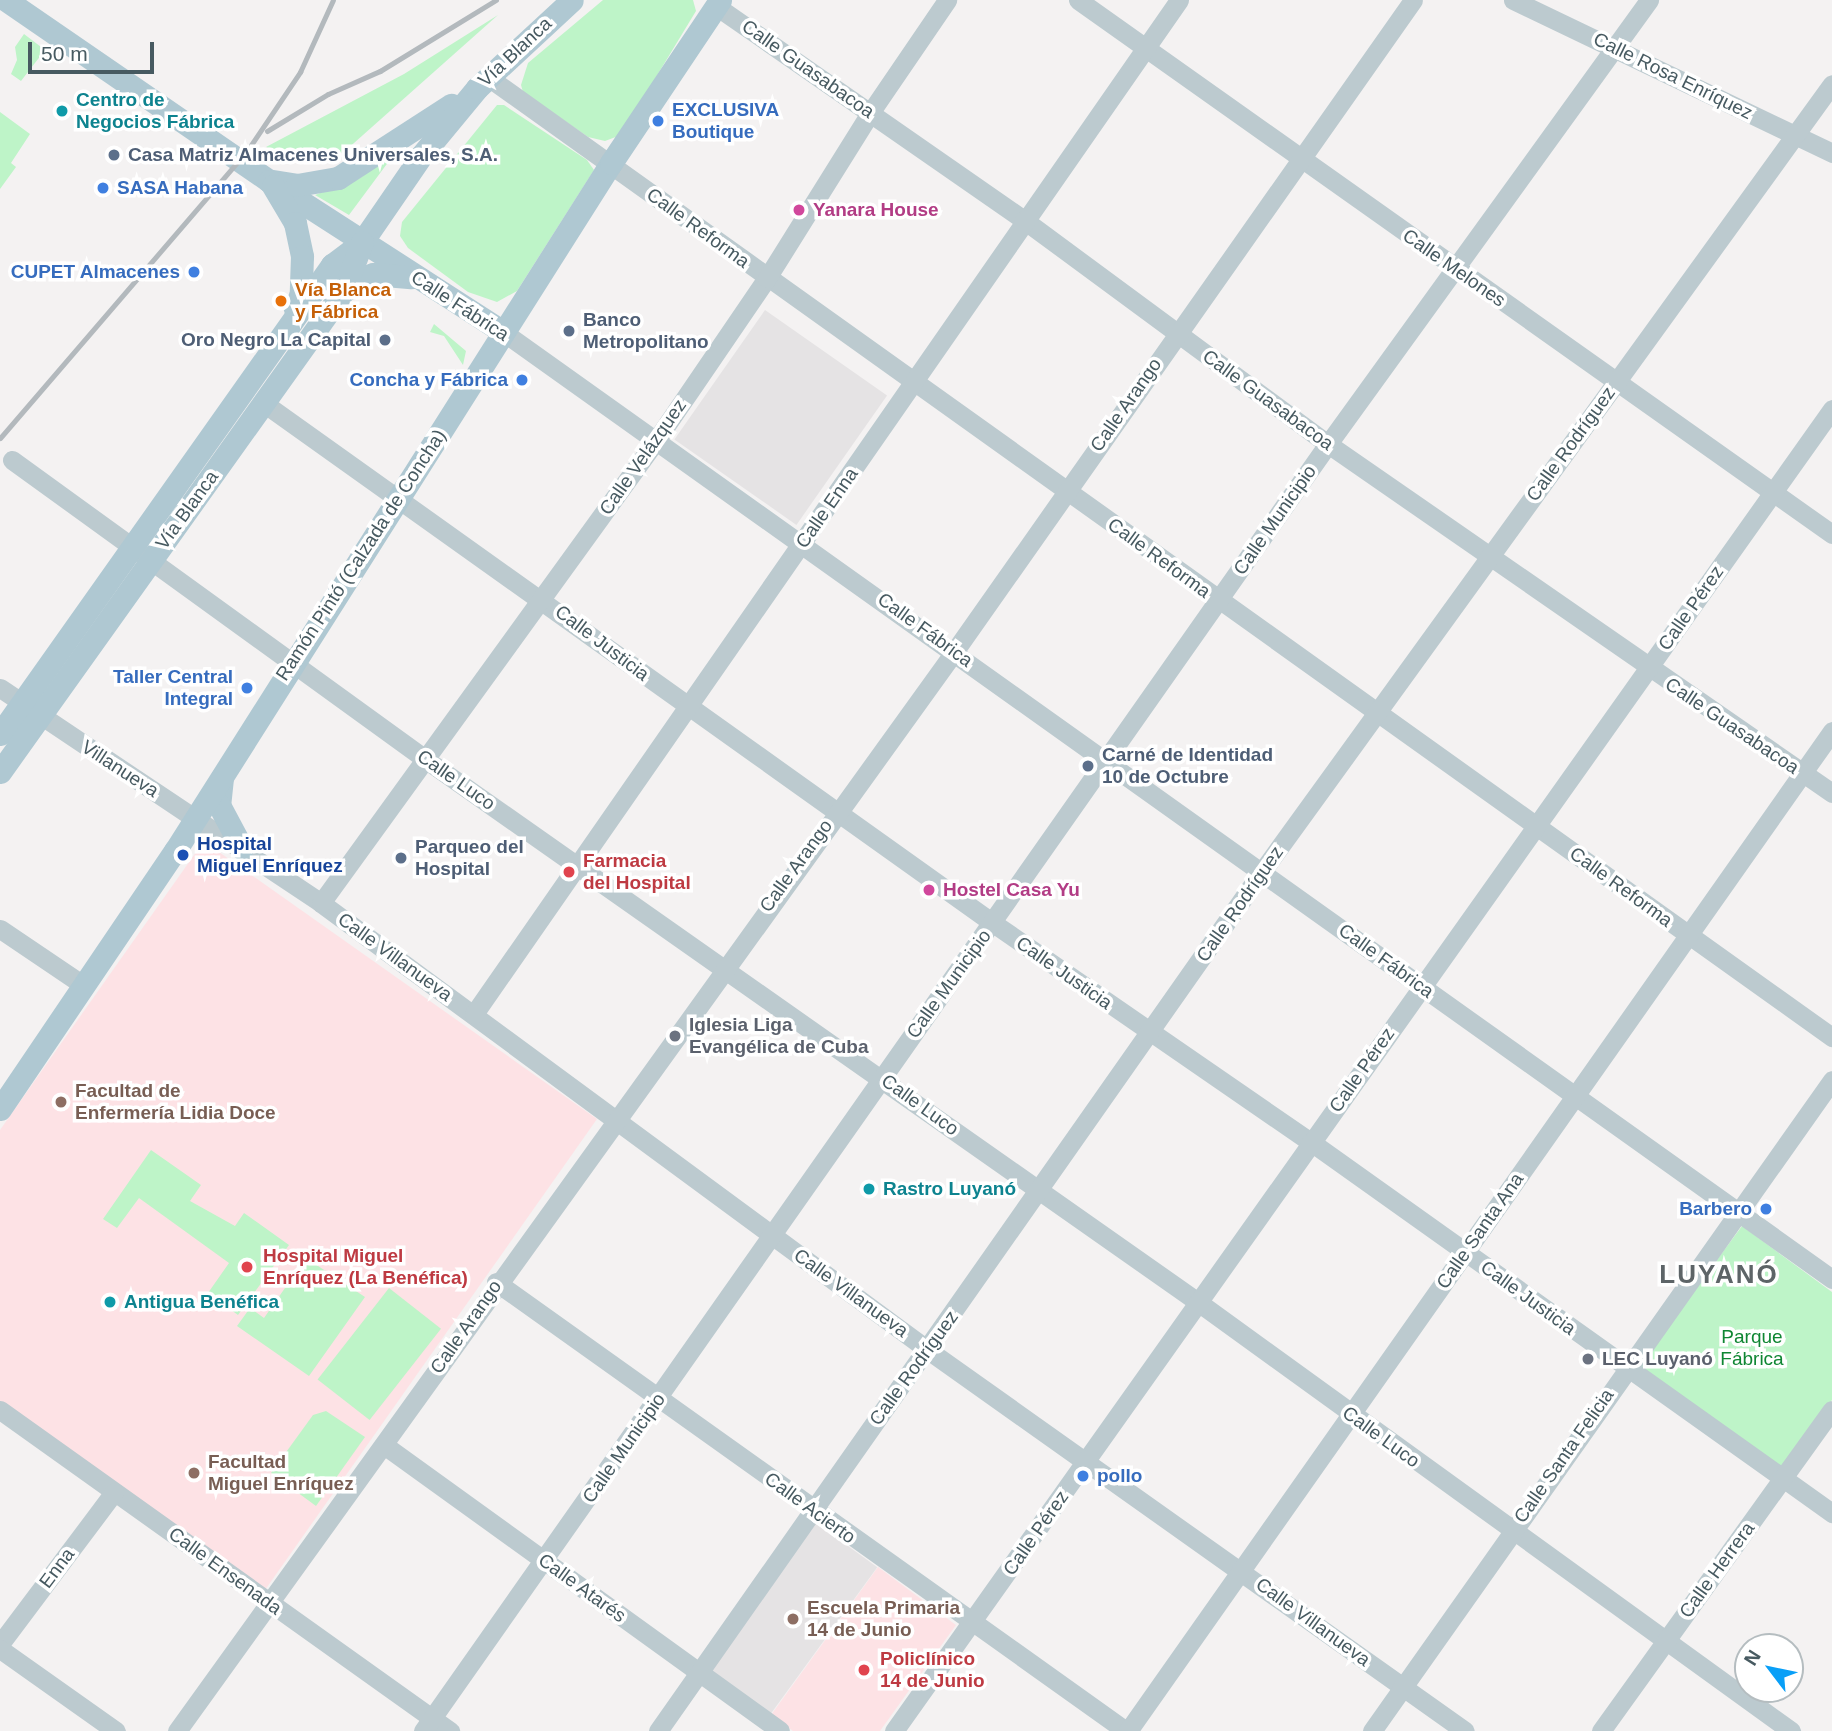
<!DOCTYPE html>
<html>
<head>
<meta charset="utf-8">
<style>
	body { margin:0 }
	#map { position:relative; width:1832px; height:1731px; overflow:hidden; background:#f4f2f2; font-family:Helvetica,sans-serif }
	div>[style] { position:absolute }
	.education>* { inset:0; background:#e5e3e4; transform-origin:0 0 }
	.medical>* { inset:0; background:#fde2e5 }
	.green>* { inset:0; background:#bef4c8; transform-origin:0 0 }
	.minor>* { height:19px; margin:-9.5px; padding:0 9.5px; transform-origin:9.5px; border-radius:9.5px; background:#bccacf }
	.major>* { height:23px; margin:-11.5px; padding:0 11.5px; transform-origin:11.5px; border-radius:11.5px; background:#afc8d2 }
	.rail>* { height:5px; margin:-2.5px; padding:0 2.5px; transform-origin:2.5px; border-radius:2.5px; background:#b3b9bd }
	.dots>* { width:19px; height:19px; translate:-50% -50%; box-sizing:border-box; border:4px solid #fff; border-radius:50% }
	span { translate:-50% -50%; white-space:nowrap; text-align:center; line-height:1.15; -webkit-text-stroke:7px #fff; paint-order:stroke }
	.street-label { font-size:19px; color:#475a61 }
	.culture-label { font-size:19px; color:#0d838f; font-weight:700 }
	.left { translate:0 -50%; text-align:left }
	.shop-label { font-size:19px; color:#366cbe; font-weight:700 }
	.right { translate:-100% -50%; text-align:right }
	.service-label { font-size:19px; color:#4e5e75; font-weight:700 }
	.hotel-label { font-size:19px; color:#b23c85; font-weight:700 }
	.food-label { font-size:19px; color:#c56008; font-weight:700 }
	.transit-label { font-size:19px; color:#164399; font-weight:700 }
	.health-label { font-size:19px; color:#be3a42; font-weight:700 }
	.worship-label { font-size:19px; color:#5b616d; font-weight:700 }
	.education-label { font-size:19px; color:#785e54; font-weight:700 }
	.park-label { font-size:19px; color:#0f8633 }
	.district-label { font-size:26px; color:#5d6467; font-weight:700; letter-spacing:2px }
	.north { position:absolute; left:1734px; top:1633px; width:70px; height:70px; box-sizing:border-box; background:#fff; border:2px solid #b5bdc0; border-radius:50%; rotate:302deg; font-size:19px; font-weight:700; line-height:28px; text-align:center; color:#475a61 }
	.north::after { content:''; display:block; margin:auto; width:24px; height:32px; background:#099ff7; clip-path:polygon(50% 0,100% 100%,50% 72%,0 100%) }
	.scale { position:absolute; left:28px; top:42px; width:126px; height:32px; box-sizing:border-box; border:4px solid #475a61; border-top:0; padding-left:9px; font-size:21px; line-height:24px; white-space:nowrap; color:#475a61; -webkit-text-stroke:5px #fff; paint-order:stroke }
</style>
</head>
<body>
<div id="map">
	<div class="education">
		<i style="left:765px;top:310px;width:149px;height:158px;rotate:35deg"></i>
		<i style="left:815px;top:1522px;width:77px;height:183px;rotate:36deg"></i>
	</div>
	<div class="medical">
		<i style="clip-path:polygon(199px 848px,219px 852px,597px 1119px,265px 1590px,0 1403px,0 1130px)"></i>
		<i style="clip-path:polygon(878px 1567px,956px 1625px,880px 1731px,793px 1731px,771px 1715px)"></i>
	</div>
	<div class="green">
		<i style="clip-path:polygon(603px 0,693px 0,696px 11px,621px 135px,605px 141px,588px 137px,523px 92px,521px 85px,528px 63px)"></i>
		<i style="clip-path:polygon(498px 15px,345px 151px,324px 162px,266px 147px,404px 74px)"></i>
		<i style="clip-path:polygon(24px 34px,45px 50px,21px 81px,11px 74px,17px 60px,15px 47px)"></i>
		<i style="clip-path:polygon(497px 105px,504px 105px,587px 160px,594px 170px,517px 291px,497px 302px,468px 292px,408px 248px,400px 236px,402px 222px)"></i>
		<i style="clip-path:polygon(0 112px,30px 134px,11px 163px,16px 167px,0 189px)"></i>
		<i style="clip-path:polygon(395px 153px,349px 215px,315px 195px,360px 178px)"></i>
		<i style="clip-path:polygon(434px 324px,466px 351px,463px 365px,444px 336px,430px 332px)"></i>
		<i style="clip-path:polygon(151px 1150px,201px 1185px,190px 1201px,235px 1226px,244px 1213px,289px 1245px,238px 1315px,208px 1293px,229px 1263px,139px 1198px,117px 1228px,103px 1219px)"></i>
		<i style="clip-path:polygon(1742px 1226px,1832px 1292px,1832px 1400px,1781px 1469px,1639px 1365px)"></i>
		<i style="clip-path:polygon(306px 1258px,365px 1297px,309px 1376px,237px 1326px,250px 1308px,264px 1318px)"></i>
		<i style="left:389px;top:1288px;width:66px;height:116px;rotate:38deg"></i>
		<i style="clip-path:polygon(326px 1411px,365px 1437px,316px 1506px,271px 1473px,313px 1415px)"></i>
	</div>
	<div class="minor">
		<i style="left:1078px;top:0;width:924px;rotate:35.31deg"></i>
		<i style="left:1513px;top:0;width:354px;rotate:25.6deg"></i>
		<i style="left:716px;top:6px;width:375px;rotate:34.8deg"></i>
		<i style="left:1024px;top:220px;width:378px;rotate:36.4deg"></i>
		<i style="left:1328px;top:444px;width:613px;rotate:34.7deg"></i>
		<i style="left:488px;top:77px;width:1652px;rotate:35.54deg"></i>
		<i style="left:503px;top:332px;width:1632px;rotate:35.47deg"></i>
		<i style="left:265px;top:404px;width:894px;rotate:35.49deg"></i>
		<i style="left:993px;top:923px;width:386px;rotate:34.6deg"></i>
		<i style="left:1311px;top:1142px;width:640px;rotate:35.45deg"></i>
		<i style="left:12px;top:460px;width:510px;rotate:35.9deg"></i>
		<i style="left:425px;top:759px;width:945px;rotate:35.09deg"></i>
		<i style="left:1198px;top:1302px;width:732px;rotate:35.88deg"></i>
		<i style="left:0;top:688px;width:386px;rotate:33.8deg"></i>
		<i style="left:321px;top:903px;width:754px;rotate:36.37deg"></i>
		<i style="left:928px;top:1350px;width:658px;rotate:35.36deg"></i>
		<i style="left:321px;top:903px;width:573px;rotate:-54.09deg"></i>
		<i style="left:657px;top:439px;width:195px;rotate:-55.7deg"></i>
		<i style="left:767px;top:278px;width:195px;rotate:-58deg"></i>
		<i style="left:870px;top:113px;width:137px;rotate:-55.7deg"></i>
		<i style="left:0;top:929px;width:100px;rotate:34deg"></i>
		<i style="left:474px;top:1014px;width:1235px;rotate:-55.19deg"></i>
		<i style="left:496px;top:1282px;width:774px;rotate:35.48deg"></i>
		<i style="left:0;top:1410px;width:553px;rotate:35.5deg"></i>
		<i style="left:384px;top:1445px;width:488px;rotate:35.8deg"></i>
		<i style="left:0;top:1644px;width:190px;rotate:-53.1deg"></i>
		<i style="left:0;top:1649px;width:142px;rotate:35.3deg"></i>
		<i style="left:177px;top:1731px;width:1330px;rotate:-54.24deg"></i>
		<i style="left:954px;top:652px;width:797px;rotate:-54.85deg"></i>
		<i style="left:423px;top:1731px;width:1573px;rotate:-54.89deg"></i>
		<i style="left:1328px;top:444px;width:548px;rotate:-54.13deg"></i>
		<i style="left:658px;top:1731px;width:1052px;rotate:-54.91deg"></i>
		<i style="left:1263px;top:870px;width:970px;rotate:-54.1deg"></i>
		<i style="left:894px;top:1731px;width:1621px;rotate:-54.64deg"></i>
		<i style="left:1128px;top:1731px;width:1223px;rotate:-54.85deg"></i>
		<i style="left:1372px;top:1731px;width:797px;rotate:-54.75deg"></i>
		<i style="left:1601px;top:1731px;width:395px;rotate:-54.3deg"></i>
	</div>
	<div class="major">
		<i style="left:6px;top:0;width:319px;rotate:34.5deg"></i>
		<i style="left:269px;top:181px;width:278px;rotate:32.8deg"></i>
		<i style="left:273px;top:181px;width:24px;rotate:9deg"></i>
		<i style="left:297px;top:185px;width:42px;rotate:-9.7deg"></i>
		<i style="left:338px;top:178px;width:135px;rotate:-32.9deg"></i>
		<i style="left:273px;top:186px;width:43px;rotate:59.3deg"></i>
		<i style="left:295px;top:223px;width:34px;rotate:78deg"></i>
		<i style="left:302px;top:256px;width:37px;rotate:92deg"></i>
		<i style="left:301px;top:293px;width:17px;rotate:111deg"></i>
		<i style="left:345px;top:290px;width:32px;rotate:-30deg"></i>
		<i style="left:373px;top:274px;width:38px;rotate:5deg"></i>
		<i style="left:0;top:734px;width:575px;rotate:-54.71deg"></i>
		<i style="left:332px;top:265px;width:38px;rotate:-37deg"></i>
		<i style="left:362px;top:242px;width:104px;rotate:-55.5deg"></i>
		<i style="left:421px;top:156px;width:88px;rotate:-50.5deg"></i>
		<i style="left:477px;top:88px;width:129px;rotate:-42.8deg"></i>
		<i style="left:0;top:772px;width:592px;rotate:-54.48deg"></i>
		<i style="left:344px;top:290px;width:51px;rotate:-69.4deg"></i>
		<i style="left:222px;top:778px;width:27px;rotate:96deg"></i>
		<i style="left:219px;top:805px;width:49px;rotate:61.9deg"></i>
		<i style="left:0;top:1109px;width:312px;rotate:-55.9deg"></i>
		<i style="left:175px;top:851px;width:815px;rotate:-57.64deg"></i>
		<i style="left:611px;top:163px;width:196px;rotate:-56.2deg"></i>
	</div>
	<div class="rail">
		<i style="left:267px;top:131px;width:71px;rotate:-31.2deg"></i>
		<i style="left:328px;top:94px;width:57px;rotate:-23.9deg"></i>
		<i style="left:380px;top:71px;width:136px;rotate:-31.5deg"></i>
		<i style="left:0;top:438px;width:382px;rotate:-49.3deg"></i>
		<i style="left:249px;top:148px;width:92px;rotate:-56.1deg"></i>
		<i style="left:300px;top:72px;width:79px;rotate:-65.4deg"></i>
	</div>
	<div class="dots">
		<i style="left:62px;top:111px;background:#0f9aa8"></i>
		<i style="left:658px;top:121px;background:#3f7fe0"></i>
		<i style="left:114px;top:155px;background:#5c6f8a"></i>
		<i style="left:103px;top:188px;background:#3f7fe0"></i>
		<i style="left:799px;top:210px;background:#d1479c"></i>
		<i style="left:194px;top:272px;background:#3f7fe0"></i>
		<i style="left:281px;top:301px;background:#e8710a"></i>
		<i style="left:569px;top:331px;background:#5c6f8a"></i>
		<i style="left:385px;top:340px;background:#5c6f8a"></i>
		<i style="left:522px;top:380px;background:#3f7fe0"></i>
		<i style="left:247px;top:688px;background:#3f7fe0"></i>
		<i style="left:1088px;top:766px;background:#5c6f8a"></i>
		<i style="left:183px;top:855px;background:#1a4fb4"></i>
		<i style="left:401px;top:858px;background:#5c6f8a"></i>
		<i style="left:569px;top:872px;background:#e0444e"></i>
		<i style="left:929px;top:890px;background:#d1479c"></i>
		<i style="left:675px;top:1036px;background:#6b7280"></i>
		<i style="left:61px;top:1102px;background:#8d6e63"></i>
		<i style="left:869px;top:1189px;background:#0f9aa8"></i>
		<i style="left:1766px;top:1209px;background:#3f7fe0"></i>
		<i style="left:247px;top:1267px;background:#e0444e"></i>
		<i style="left:110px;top:1302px;background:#0f9aa8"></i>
		<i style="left:1588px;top:1359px;background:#6b7280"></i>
		<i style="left:194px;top:1473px;background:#8d6e63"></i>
		<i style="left:1083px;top:1476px;background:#3f7fe0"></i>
		<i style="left:793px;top:1619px;background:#8d6e63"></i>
		<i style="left:864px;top:1670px;background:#e0444e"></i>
	</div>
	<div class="street-label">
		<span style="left:515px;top:52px;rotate:-43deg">Vía Blanca</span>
		<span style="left:808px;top:69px;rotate:35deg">Calle Guasabacoa</span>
		<span style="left:1673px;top:76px;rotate:26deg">Calle Rosa Enríquez</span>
		<span style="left:698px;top:228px;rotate:36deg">Calle Reforma</span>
		<span style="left:1454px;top:268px;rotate:35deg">Calle Melones</span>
		<span style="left:460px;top:306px;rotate:33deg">Calle Fábrica</span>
		<span style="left:1268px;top:400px;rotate:36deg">Calle Guasabacoa</span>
		<span style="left:1126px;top:405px;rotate:-55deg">Calle Arango</span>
		<span style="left:1571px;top:444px;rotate:-54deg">Calle Rodríguez</span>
		<span style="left:643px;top:457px;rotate:-55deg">Calle Velázquez</span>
		<span style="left:827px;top:508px;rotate:-55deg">Calle Enna</span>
		<span style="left:187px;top:510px;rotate:-54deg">Vía Blanca</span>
		<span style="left:1275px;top:520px;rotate:-55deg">Calle Municipio</span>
		<span style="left:361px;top:555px;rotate:-57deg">Ramón Pintó (Calzada de Concha)</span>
		<span style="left:1159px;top:558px;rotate:36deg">Calle Reforma</span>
		<span style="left:1691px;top:608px;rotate:-55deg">Calle Pérez</span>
		<span style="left:925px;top:630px;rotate:36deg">Calle Fábrica</span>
		<span style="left:602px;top:643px;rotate:37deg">Calle Justicia</span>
		<span style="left:1732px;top:726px;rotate:34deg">Calle Guasabacoa</span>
		<span style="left:120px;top:769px;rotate:33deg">Villanueva</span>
		<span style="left:456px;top:780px;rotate:35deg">Calle Luco</span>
		<span style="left:796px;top:866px;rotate:-54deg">Calle Arango</span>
		<span style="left:1621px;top:887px;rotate:36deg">Calle Reforma</span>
		<span style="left:1240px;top:904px;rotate:-55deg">Calle Rodríguez</span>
		<span style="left:395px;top:957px;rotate:36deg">Calle Villanueva</span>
		<span style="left:1386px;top:961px;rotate:36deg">Calle Fábrica</span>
		<span style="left:1064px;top:973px;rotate:35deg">Calle Justicia</span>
		<span style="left:949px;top:984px;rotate:-54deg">Calle Municipio</span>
		<span style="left:1362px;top:1070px;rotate:-55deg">Calle Pérez</span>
		<span style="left:920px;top:1105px;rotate:36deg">Calle Luco</span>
		<span style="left:1480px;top:1231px;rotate:-55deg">Calle Santa Ana</span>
		<span style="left:851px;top:1293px;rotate:36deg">Calle Villanueva</span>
		<span style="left:1528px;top:1298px;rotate:36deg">Calle Justicia</span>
		<span style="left:466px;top:1327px;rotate:-55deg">Calle Arango</span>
		<span style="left:914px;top:1368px;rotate:-54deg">Calle Rodríguez</span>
		<span style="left:1381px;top:1437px;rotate:36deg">Calle Luco</span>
		<span style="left:624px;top:1448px;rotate:-55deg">Calle Municipio</span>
		<span style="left:1564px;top:1456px;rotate:-55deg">Calle Santa Felicia</span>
		<span style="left:810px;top:1508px;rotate:36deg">Calle Acierto</span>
		<span style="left:1036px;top:1533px;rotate:-55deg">Calle Pérez</span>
		<span style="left:57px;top:1568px;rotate:-53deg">Enna</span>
		<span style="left:1717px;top:1570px;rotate:-54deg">Calle Herrera</span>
		<span style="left:225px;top:1571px;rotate:36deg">Calle Ensenada</span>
		<span style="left:582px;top:1588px;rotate:36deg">Calle Atarés</span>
		<span style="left:1313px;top:1622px;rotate:36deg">Calle Villanueva</span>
	</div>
	<div class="culture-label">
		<span class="left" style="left:76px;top:111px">Centro de<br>Negocios Fábrica</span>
		<span class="left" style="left:883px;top:1189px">Rastro Luyanó</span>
		<span class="left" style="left:124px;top:1302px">Antigua Benéfica</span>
	</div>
	<div class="shop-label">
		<span class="left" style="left:672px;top:121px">EXCLUSIVA<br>Boutique</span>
		<span class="left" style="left:117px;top:188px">SASA Habana</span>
		<span class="right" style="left:180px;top:272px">CUPET Almacenes</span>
		<span class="right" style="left:508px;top:380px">Concha y Fábrica</span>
		<span class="right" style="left:233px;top:688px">Taller Central<br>Integral</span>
		<span class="right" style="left:1752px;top:1209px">Barbero</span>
		<span class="left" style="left:1097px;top:1476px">pollo</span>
	</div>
	<div class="service-label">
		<span class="left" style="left:128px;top:155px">Casa Matriz Almacenes Universales, S.A.</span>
		<span class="left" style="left:583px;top:331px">Banco<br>Metropolitano</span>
		<span class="right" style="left:371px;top:340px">Oro Negro La Capital</span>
		<span class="left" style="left:1102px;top:766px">Carné de Identidad<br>10 de Octubre</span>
		<span class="left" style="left:415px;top:858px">Parqueo del<br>Hospital</span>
	</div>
	<div class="hotel-label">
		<span class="left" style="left:813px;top:210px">Yanara House</span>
		<span class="left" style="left:943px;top:890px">Hostel Casa Yu</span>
	</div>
	<div class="food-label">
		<span class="left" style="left:295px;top:301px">Vía Blanca<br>y Fábrica</span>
	</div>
	<div class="transit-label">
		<span class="left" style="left:197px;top:855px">Hospital<br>Miguel Enríquez</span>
	</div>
	<div class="health-label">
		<span class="left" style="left:583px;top:872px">Farmacia<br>del Hospital</span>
		<span class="left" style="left:263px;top:1267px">Hospital Miguel<br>Enríquez (La Benéfica)</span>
		<span class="left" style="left:880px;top:1670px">Policlínico<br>14 de Junio</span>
	</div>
	<div class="worship-label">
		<span class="left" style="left:689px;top:1036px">Iglesia Liga<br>Evangélica de Cuba</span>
		<span class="left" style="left:1602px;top:1359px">LEC Luyanó</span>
	</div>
	<div class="education-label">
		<span class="left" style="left:75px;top:1102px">Facultad de<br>Enfermería Lidia Doce</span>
		<span class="left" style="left:208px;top:1473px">Facultad<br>Miguel Enríquez</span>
		<span class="left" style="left:807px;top:1619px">Escuela Primaria<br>14 de Junio</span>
	</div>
	<div class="park-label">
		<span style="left:1752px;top:1348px">Parque<br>Fábrica</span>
	</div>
	<div class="district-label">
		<span style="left:1719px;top:1275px">LUYANÓ</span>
	</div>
	<div class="north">N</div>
	<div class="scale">50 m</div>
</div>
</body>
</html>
